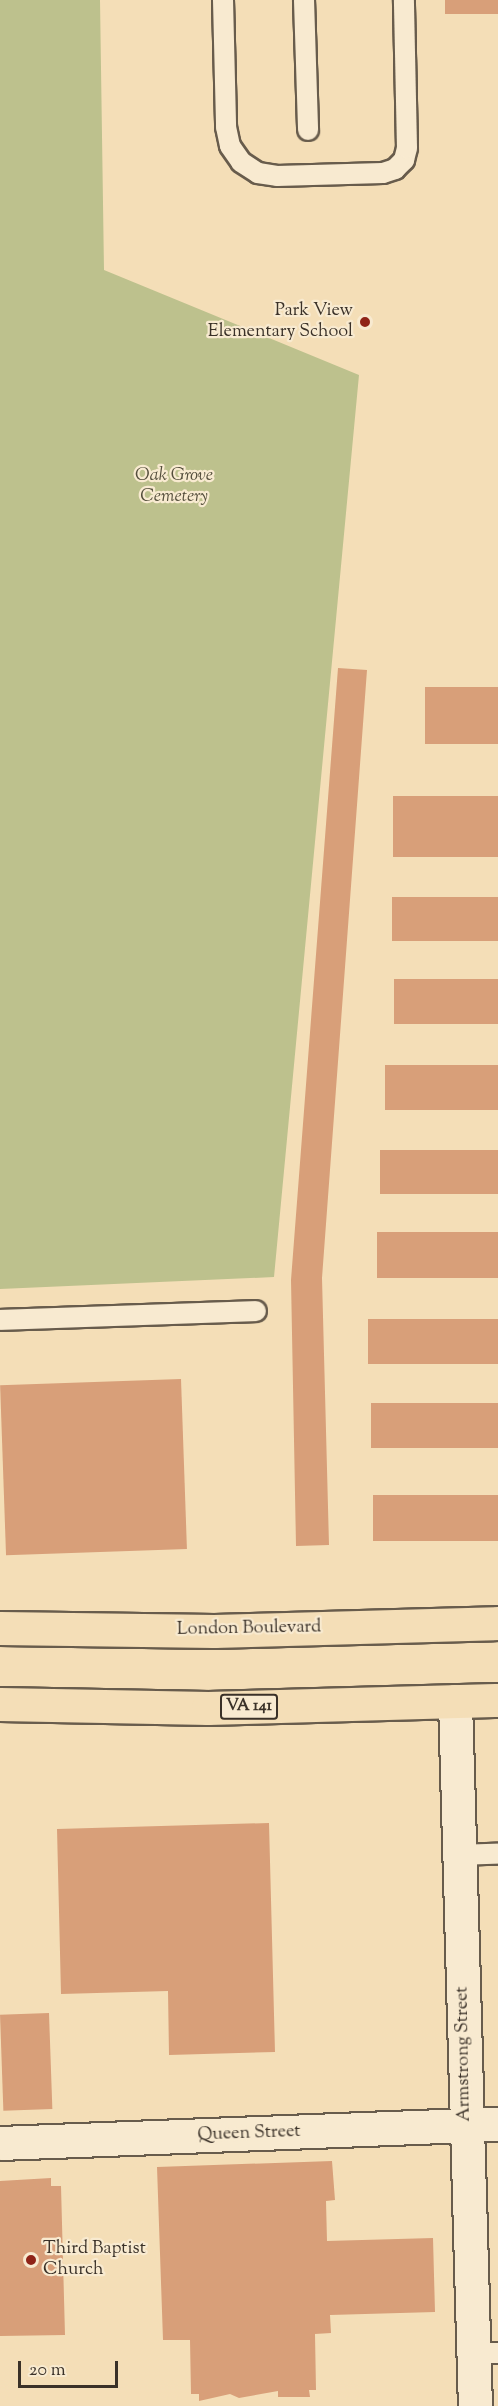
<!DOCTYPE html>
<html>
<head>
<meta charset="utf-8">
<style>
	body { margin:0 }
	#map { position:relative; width:498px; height:2406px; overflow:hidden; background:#f4deb7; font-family:"Sorts Mill Goudy",serif }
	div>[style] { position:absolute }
	.green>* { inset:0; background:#bdc18d }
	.building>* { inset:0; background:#d89f79; transform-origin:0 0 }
	.roads { filter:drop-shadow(2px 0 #685c4c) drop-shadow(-2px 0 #685c4c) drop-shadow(0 2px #685c4c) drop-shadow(0 -2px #685c4c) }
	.lane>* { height:20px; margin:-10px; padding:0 10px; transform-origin:10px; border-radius:10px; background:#f8ead0 }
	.street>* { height:33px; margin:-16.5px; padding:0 16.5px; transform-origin:16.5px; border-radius:16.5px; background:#f8ead0 }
	.primary>* { height:33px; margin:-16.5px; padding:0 16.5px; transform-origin:16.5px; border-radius:16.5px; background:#f4deb7 }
	.dots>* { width:16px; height:16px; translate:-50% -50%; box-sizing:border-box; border:3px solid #f8ead0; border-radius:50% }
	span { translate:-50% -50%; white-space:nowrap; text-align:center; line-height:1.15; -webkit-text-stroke:4.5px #f8ead0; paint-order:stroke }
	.shield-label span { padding:2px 4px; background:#f8ead0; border:2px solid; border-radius:4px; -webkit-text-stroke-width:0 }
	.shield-label { font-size:16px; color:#3a3128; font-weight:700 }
	.poi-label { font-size:18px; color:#3a3128 }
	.right { translate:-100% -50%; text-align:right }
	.left { translate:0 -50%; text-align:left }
	.park-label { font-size:18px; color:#544e3c; font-style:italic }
	.street-label { font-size:18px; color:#3a3128 }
	.scale { position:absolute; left:18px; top:2361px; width:100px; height:27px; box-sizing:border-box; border:3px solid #3a3128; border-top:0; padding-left:8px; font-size:18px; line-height:21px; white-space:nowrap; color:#3a3128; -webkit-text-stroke:4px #f8ead0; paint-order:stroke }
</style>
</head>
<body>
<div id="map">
	<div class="green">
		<i style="clip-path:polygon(0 0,100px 0,104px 270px,359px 375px,274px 1277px,0 1289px)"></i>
	</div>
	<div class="building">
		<i style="left:445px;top:0;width:53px;height:14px"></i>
		<i style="clip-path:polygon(338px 668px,367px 670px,322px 1278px,329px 1545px,296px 1546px,291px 1280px)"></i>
		<i style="left:498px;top:687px;width:57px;height:73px;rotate:90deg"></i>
		<i style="left:498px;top:796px;width:61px;height:105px;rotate:90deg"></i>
		<i style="left:498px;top:897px;width:44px;height:106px;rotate:90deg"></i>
		<i style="left:498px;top:979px;width:45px;height:104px;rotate:90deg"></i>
		<i style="left:498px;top:1065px;width:45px;height:113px;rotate:90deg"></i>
		<i style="left:498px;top:1150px;width:44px;height:118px;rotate:90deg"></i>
		<i style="left:498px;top:1232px;width:46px;height:121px;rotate:90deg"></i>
		<i style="left:498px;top:1319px;width:45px;height:130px;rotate:90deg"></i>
		<i style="left:181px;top:1379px;width:170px;height:181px;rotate:88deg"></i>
		<i style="left:498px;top:1403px;width:45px;height:127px;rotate:90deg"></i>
		<i style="left:498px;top:1495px;width:46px;height:125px;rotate:90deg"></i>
		<i style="clip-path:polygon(269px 1823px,275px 2052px,169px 2055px,168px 1991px,61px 1994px,57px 1829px)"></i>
		<i style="left:49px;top:2013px;width:96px;height:49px;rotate:88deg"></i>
		<i style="clip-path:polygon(332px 2161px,335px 2200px,326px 2201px,327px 2241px,433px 2238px,435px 2312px,330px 2315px,331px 2333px,315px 2334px,316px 2390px,309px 2390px,310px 2397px,278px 2397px,278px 2391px,239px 2398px,230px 2394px,199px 2401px,199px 2394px,191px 2394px,190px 2340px,163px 2340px,157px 2167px)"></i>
		<i style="clip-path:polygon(51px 2178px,51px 2186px,61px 2186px,65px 2335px,0 2336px,0 2181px)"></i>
	</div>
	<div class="roads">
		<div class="lane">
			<i style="left:223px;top:0;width:127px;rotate:88.6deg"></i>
			<i style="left:226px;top:127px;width:19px;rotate:78deg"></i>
			<i style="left:230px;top:146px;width:19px;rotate:55deg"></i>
			<i style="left:241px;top:162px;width:20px;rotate:33deg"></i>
			<i style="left:258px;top:173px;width:19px;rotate:9deg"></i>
			<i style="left:277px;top:176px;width:106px;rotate:-1.6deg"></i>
			<i style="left:383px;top:173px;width:13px;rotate:-18deg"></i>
			<i style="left:395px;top:169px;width:13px;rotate:-45deg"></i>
			<i style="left:404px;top:160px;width:12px;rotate:-76deg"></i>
			<i style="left:407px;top:148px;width:148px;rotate:-91.2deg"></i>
			<i style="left:304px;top:0;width:130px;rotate:88.2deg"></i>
			<i style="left:0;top:1320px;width:256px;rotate:-2deg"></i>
			<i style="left:460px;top:1855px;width:38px;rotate:-2deg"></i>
			<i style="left:473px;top:2353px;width:25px"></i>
		</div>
		<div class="street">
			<i style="left:455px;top:1701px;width:705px;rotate:88.38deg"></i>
			<i style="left:0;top:2143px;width:498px;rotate:-2.2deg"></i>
		</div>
		<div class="primary">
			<i style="left:0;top:1628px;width:214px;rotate:0.8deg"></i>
			<i style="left:214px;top:1631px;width:284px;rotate:-1.6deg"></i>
			<i style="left:0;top:1704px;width:208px;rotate:1.1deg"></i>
			<i style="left:208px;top:1708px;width:290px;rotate:-1.6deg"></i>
		</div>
	</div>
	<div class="dots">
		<i style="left:365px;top:322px;background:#8f2418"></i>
		<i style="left:31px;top:2260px;background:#8f2418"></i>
	</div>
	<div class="shield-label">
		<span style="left:249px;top:1707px">VA 141</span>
	</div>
	<div class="poi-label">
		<span class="right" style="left:353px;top:322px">Park View<br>Elementary School</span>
		<span class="left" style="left:43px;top:2260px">Third Baptist<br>Church</span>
	</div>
	<div class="park-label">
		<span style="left:174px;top:487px">Oak Grove<br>Cemetery</span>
	</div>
	<div class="street-label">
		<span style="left:249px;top:1629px;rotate:-1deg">London Boulevard</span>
		<span style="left:464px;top:2054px;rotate:-91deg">Armstrong Street</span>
		<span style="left:249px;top:2134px;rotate:-2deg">Queen Street</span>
	</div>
	<div class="scale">20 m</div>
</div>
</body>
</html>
